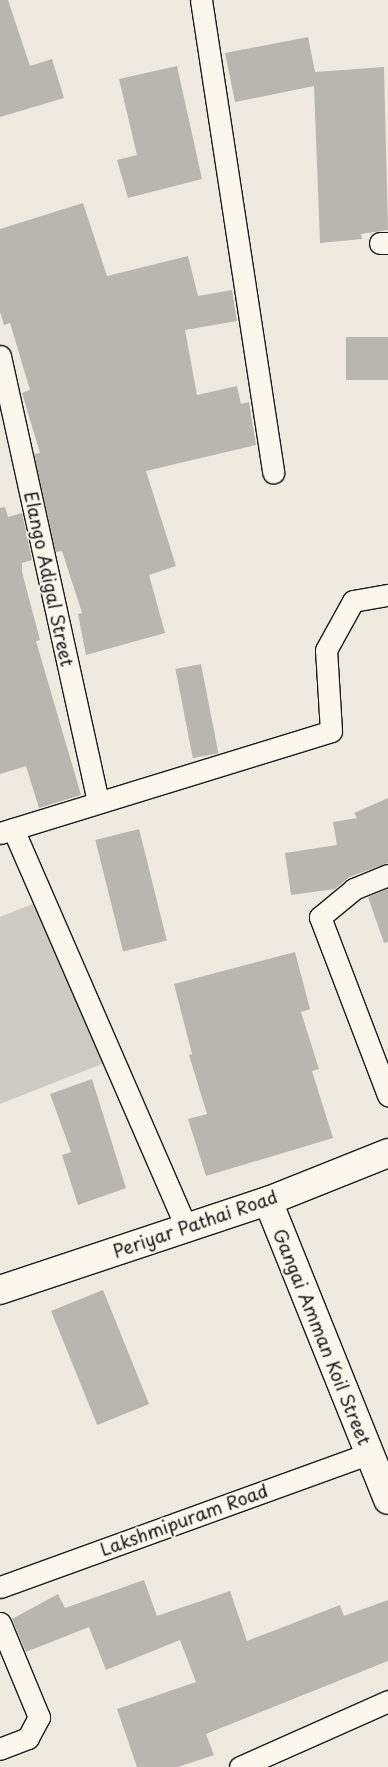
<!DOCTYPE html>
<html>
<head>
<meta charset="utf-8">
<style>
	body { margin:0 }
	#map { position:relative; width:388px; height:1767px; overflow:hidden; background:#eeeadf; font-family:"Playpen Sans",sans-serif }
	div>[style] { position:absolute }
	.green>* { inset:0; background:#ceccc2 }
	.building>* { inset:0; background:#b9b6af; transform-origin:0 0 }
	.roads { filter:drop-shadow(1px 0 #1c1c1c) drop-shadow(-1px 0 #1c1c1c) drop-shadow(0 1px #1c1c1c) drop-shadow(0 -1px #1c1c1c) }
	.street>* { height:21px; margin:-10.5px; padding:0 10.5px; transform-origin:10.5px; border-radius:10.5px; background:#fbf7ec }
	.secondary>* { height:28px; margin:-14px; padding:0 14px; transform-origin:14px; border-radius:14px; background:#fbf7ec }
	span { translate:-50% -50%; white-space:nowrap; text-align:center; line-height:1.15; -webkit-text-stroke:4px #fbf7ec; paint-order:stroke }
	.street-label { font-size:18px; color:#1c1c1c }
</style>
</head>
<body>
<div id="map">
	<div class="green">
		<i style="clip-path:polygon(35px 903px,107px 1062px,0 1104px,0 917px)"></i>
	</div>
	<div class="building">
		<i style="clip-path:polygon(0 0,8px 0,30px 66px,52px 59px,64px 98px,0 117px)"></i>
		<i style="clip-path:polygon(308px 37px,315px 72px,384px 67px,388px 230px,361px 234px,362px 239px,320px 243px,314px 86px,235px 102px,225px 53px)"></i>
		<i style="clip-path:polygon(177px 66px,202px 179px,128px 198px,117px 160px,137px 155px,119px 79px)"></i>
		<i style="clip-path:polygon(83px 203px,107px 276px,188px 256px,198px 296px,232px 290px,237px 321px,185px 330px,197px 395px,237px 386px,241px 404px,249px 402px,256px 445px,146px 471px,176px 566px,149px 575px,165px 633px,86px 655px,78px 614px,82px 613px,62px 551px,56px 552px,34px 454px,40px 453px,22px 393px,30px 390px,10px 323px,4px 325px,0 312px,0 229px)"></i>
		<i style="left:388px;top:337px;width:43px;height:42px;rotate:90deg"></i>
		<i style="clip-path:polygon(5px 507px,8px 517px,22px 513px,32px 560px,22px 563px,22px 572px,40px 640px,36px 641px,81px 795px,39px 808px,26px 766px,0 774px,0 508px)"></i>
		<i style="left:201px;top:664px;width:91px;height:26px;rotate:79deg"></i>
		<i style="clip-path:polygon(388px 798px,388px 863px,349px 877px,335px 889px,291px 895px,285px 853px,337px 845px,333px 822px,357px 818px,354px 813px)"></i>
		<i style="left:139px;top:829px;width:115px;height:45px;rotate:76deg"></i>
		<i style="clip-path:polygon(388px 889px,388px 942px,384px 943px,368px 897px)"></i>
		<i style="clip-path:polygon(295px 952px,310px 1009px,301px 1012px,319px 1069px,312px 1071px,333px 1138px,206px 1176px,188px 1119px,207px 1114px,189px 1055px,192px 1054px,174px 984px)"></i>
		<i style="clip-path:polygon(92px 1079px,126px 1188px,78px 1205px,62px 1155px,71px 1152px,50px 1094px)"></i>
		<i style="left:103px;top:1290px;width:123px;height:56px;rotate:68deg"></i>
		<i style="clip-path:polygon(144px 1580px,157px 1616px,230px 1591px,247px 1641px,340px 1605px,344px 1616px,388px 1600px,388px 1661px,206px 1734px,214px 1755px,178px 1767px,137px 1767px,117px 1709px,196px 1682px,180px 1640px,106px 1670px,89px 1627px,26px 1652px,12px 1619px,58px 1594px,65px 1608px)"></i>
	</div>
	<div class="roads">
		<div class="street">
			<i style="left:201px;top:0;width:478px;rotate:81.3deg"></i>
			<i style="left:380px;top:243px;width:8px"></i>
			<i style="left:0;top:356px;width:456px;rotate:77.6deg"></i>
			<i style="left:13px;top:829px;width:434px;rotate:66.5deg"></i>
			<i style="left:0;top:833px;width:346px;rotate:-17.1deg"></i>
			<i style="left:331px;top:731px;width:81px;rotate:-93.5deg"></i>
			<i style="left:326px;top:650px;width:56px;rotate:-61.1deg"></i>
			<i style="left:353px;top:601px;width:36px;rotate:-10deg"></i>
			<i style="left:388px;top:875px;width:37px;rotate:158deg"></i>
			<i style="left:354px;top:889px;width:44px;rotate:140.5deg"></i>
			<i style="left:320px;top:917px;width:191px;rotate:69.1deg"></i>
			<i style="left:0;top:1587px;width:391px;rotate:-19.9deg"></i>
			<i style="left:0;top:1623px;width:102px;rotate:67.5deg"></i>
			<i style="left:39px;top:1717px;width:24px;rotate:118deg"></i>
			<i style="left:28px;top:1738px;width:30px;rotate:159deg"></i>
			<i style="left:240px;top:1767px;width:162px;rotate:-24deg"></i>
		</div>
		<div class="secondary">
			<i style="left:268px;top:1201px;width:322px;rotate:68.1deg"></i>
			<i style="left:0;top:1290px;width:282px;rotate:-18.4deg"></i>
			<i style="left:268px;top:1201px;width:129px;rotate:-21.8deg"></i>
		</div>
	</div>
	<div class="street-label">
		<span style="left:49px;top:579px;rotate:78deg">Elango Adigal Street</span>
		<span style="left:195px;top:1224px;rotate:-19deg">Periyar Pathai Road</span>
		<span style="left:322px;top:1337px;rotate:68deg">Gangai Amman Koil Street</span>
		<span style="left:184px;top:1520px;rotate:-20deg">Lakshmipuram Road</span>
	</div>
</div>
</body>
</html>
